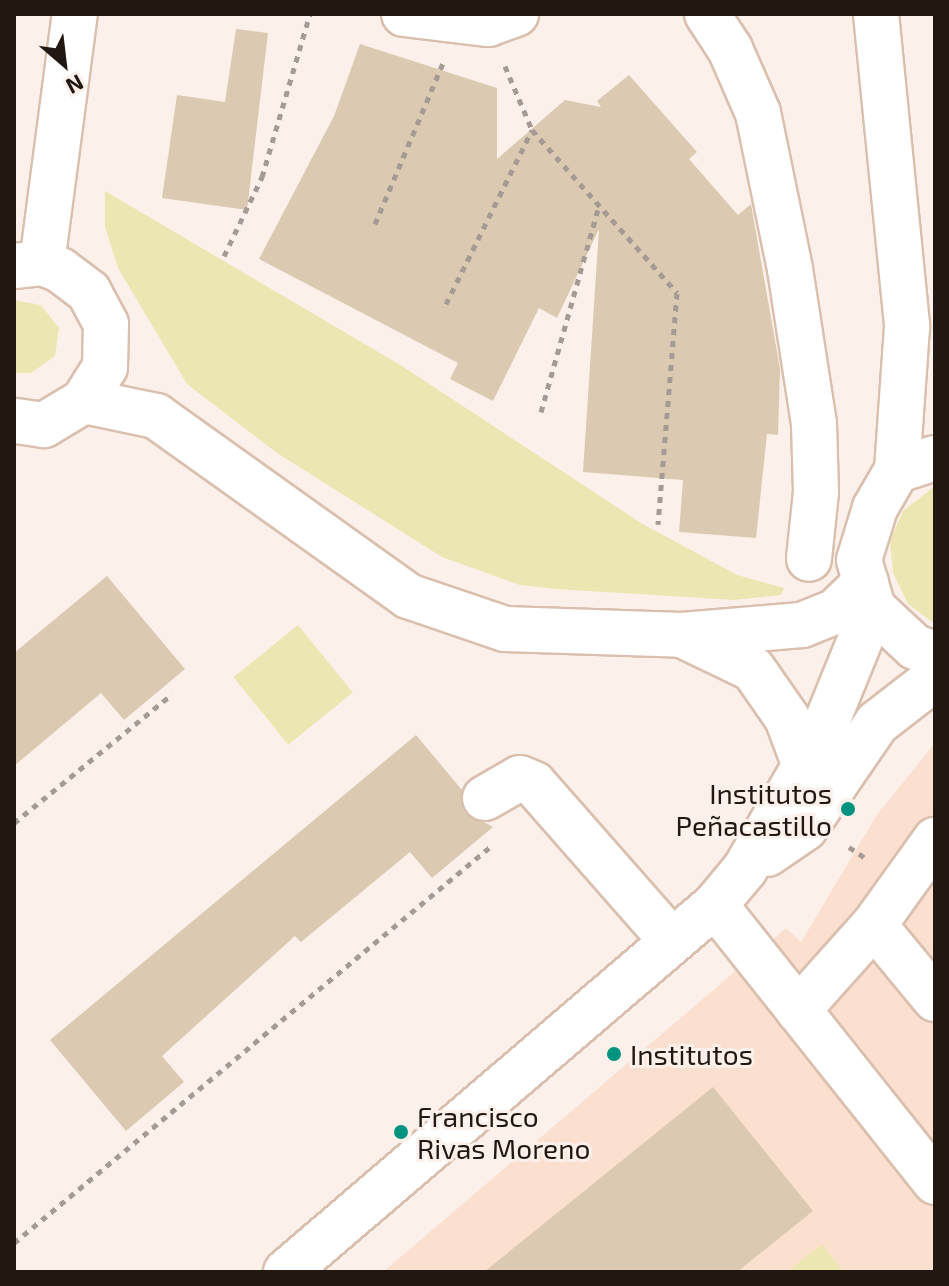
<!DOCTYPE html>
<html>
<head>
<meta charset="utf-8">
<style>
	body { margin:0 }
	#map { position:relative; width:949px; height:1286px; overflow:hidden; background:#fcf0ea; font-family:"Exo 2",sans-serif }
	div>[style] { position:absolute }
	.built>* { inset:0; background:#fce0cf }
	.green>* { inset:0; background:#ece7b2; transform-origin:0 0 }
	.building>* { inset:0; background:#dbcab1 }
	.path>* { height:5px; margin-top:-2.5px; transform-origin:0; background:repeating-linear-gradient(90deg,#a69a94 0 6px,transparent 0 12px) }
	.roads { filter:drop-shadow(2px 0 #dabfae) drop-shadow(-2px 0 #dabfae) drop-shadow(0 2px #dabfae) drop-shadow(0 -2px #dabfae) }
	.minor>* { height:44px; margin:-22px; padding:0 22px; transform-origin:22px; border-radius:22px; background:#fff }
	.dots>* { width:22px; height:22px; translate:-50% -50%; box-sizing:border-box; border:4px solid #fcf0ea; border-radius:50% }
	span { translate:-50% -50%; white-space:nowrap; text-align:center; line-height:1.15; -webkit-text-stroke:6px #fcf0ea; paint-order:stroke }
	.poi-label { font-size:28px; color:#221812 }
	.right { translate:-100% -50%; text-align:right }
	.left { translate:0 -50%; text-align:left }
	.frame { position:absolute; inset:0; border:16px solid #221812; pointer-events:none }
	.north { position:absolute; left:24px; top:24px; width:80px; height:80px; -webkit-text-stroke:6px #fcf0ea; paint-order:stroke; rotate:152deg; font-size:22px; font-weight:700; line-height:32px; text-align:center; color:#221812 }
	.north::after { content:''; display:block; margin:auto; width:28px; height:36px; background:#221812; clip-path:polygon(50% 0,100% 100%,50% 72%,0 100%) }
</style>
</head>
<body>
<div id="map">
	<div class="built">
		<i style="clip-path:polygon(935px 743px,935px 1272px,383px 1272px,786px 928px,801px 942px,876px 816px)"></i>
	</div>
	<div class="green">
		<i style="clip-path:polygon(105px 191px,402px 366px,641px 523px,737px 575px,784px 588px,781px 595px,734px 600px,556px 589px,520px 585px,442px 557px,277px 453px,187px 384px,118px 268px,105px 227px)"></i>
		<i style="clip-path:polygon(14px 300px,41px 305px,59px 328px,55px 356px,31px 373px,14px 373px)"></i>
		<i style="clip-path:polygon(935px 486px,935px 624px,908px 604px,893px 573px,890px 540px,903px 511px)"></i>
		<i style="left:298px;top:625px;width:87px;height:83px;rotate:51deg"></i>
		<i style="clip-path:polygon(822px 1244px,844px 1272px,787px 1272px)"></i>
	</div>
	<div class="building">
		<i style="clip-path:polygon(236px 29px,268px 33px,247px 210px,162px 198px,177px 95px,225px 102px)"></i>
		<i style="clip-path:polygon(360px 44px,497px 88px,497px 159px,565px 100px,601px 107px,597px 101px,629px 75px,697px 152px,689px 159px,738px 215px,751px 204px,780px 369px,778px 435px,767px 434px,756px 538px,679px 532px,683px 480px,583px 472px,599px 229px,557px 318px,539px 308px,493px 401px,450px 379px,458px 363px,259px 259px,334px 116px)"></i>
		<i style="clip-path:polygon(107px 576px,185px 669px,124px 720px,101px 693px,14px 766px,14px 653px)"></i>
		<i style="clip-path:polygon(416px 735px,462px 790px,464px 811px,493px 827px,432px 878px,410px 852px,301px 942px,295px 936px,162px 1056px,184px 1082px,126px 1131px,50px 1040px)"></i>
		<i style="clip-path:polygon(713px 1087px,813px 1211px,737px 1272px,484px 1272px)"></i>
	</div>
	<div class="path">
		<i style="left:505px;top:66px;width:69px;rotate:67.1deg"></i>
		<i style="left:532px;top:130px;width:218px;rotate:48.3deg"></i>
		<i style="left:677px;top:293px;width:232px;rotate:94.7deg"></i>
		<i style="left:375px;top:224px;width:175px;rotate:-67.1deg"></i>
		<i style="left:224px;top:256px;width:88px;rotate:-64.3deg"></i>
		<i style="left:262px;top:177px;width:170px;rotate:-73.6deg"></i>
		<i style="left:446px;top:304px;width:194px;rotate:-63.7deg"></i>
		<i style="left:541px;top:412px;width:215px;rotate:-74.3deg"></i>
		<i style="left:14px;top:823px;width:204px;rotate:-39.2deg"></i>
		<i style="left:849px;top:847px;width:22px;rotate:34deg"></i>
		<i style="left:14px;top:1243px;width:619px;rotate:-39.76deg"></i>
	</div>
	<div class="roads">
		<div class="minor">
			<i style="left:404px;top:14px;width:85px;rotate:6.8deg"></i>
			<i style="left:488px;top:24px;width:30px;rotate:-20deg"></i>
			<i style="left:707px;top:14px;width:42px;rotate:56.7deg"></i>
			<i style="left:730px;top:49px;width:70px;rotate:66.4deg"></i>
			<i style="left:758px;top:113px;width:159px;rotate:78.4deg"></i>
			<i style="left:790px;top:269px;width:157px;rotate:81.2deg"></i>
			<i style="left:814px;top:424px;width:68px;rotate:88.3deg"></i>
			<i style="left:816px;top:492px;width:67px;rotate:96deg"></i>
			<i style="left:876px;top:14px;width:315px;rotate:84.3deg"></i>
			<i style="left:907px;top:327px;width:143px;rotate:94deg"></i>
			<i style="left:42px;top:263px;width:251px;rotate:-82.5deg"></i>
			<i style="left:14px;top:266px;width:28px;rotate:-6deg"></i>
			<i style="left:42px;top:263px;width:19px;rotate:21deg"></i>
			<i style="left:60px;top:270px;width:36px;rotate:37deg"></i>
			<i style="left:89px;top:292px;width:36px;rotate:62deg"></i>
			<i style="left:106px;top:324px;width:43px;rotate:91.3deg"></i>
			<i style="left:105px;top:367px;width:40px;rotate:122deg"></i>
			<i style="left:84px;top:401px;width:47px;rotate:149deg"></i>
			<i style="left:44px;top:425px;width:30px;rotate:-172deg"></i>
			<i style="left:84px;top:401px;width:74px;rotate:11.8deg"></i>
			<i style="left:156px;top:416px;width:310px;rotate:35.5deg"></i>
			<i style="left:408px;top:596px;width:102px;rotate:18.8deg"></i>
			<i style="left:505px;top:629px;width:177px;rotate:1.9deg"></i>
			<i style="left:682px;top:635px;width:120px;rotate:-4.8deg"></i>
			<i style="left:802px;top:625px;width:35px;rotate:-22deg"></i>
			<i style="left:835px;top:612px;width:43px;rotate:-44.1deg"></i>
			<i style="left:935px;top:458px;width:40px;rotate:162deg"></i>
			<i style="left:897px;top:470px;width:44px;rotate:120.1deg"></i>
			<i style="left:875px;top:508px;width:54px;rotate:107.1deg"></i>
			<i style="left:859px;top:560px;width:50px;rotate:73.7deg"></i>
			<i style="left:873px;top:608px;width:57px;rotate:42.9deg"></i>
			<i style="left:915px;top:647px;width:21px;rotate:19deg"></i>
			<i style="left:684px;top:636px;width:76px;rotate:25.6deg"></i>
			<i style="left:753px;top:669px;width:60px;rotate:55.2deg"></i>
			<i style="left:787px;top:718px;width:51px;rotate:69.4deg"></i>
			<i style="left:485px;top:798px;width:40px;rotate:-29.7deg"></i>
			<i style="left:520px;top:778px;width:15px;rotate:23deg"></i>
			<i style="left:534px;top:784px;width:209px;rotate:48.7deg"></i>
			<i style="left:767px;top:854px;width:46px;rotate:-34.4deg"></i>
			<i style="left:805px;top:828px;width:127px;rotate:-55.6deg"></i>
			<i style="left:877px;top:723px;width:73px;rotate:-37.8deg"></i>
			<i style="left:715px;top:905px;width:354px;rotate:51.5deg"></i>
			<i style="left:874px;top:925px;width:96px;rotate:50.5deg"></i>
			<i style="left:798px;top:1010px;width:114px;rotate:-48.2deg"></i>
			<i style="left:874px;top:925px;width:105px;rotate:-54.3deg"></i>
			<i style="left:286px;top:1272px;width:565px;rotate:-40.55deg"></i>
			<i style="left:715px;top:905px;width:47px;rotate:-50.2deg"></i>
			<i style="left:745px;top:869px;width:148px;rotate:-60deg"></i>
			<i style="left:819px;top:741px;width:144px;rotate:-67.9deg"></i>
		</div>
	</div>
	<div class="dots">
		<i style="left:848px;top:809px;background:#009380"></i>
		<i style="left:614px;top:1054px;background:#009380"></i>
		<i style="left:401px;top:1132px;background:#009380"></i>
	</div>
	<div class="poi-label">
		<span class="right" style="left:832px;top:809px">Institutos<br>Peñacastillo</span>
		<span class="left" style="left:630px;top:1054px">Institutos</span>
		<span class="left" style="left:417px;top:1132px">Francisco<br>Rivas Moreno</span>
	</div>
	<div class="frame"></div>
	<div class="north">N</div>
</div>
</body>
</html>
